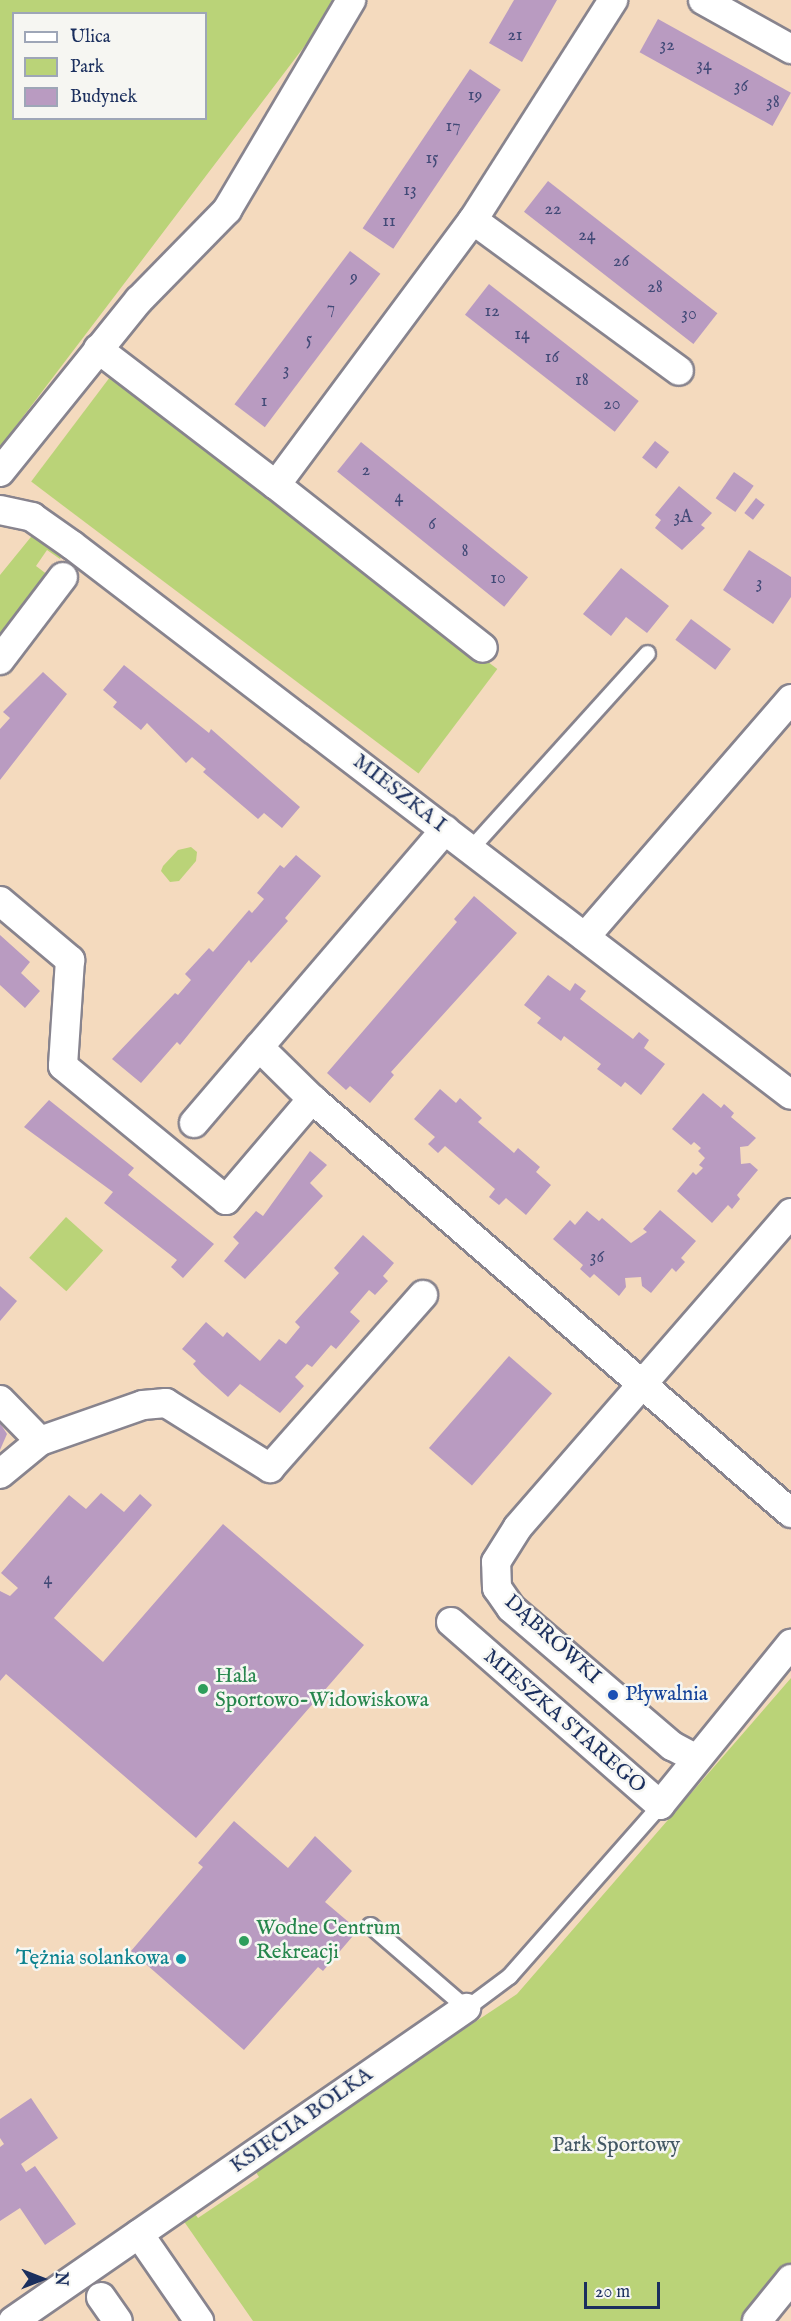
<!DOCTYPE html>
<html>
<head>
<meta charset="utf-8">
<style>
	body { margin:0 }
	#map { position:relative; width:791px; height:2321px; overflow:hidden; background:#f4dabe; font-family:"IM FELL English",serif }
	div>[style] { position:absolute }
	.green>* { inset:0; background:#bad378; transform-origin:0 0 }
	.building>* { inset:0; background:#b99bc1; transform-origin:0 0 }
	.roads { filter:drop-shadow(2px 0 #88848e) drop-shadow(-2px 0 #88848e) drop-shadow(0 2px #88848e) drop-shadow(0 -2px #88848e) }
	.lane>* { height:15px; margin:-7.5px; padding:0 7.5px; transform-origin:7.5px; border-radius:7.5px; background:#fff }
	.street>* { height:28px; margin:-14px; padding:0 14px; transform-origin:14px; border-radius:14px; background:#fff }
	.dots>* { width:16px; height:16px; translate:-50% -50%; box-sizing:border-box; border:3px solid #f6f6f2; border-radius:50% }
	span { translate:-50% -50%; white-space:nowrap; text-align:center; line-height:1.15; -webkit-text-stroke:5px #f6f6f2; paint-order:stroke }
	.number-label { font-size:18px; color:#424a77 }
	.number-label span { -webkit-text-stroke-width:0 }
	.street-label { font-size:21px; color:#1b2f5e }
	.leisure-label { font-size:21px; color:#27864d }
	.left { translate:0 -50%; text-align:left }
	.transit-label { font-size:21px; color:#164399 }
	.culture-label { font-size:21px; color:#0d838f }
	.right { translate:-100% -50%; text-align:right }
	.park-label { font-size:21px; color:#435864 }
	.legend { position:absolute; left:12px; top:12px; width:195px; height:108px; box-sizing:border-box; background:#f6f6f2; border:2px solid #9ea6b7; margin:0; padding:8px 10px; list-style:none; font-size:18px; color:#1b2f5e }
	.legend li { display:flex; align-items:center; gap:12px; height:30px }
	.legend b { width:30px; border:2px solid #9ea6b7 }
	.north { position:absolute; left:12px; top:2249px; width:60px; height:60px; -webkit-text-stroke:4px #f6f6f2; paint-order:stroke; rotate:90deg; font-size:16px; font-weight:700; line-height:24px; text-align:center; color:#1b2f5e }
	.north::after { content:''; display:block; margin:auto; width:21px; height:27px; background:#1b2f5e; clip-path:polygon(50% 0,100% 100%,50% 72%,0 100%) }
	.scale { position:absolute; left:584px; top:2282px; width:76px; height:27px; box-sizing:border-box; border:3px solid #1b2f5e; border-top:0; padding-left:8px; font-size:18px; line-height:21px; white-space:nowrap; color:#1b2f5e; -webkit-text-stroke:4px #f6f6f2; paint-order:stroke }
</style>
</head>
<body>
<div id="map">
	<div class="green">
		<i style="clip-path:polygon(evenodd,0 0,332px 0,313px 35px,0 447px,0 0,14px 14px,206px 14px,206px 118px,14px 118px,14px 14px)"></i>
		<i style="left:110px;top:377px;width:485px;height:131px;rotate:37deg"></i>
		<i style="clip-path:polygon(35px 532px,63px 553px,60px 559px,47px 550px,36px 566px,48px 575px,0 642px,0 575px)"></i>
		<i style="clip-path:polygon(191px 847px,197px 852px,196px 861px,179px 881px,170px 882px,161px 871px,163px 866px,178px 850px)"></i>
		<i style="left:66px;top:1217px;width:50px;height:55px;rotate:42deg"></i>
		<i style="clip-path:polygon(791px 1678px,791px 2273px,750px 2321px,253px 2321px,183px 2220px,193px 2211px,198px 2218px,259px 2177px,254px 2169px,517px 1994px)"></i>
	</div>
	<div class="building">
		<i style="clip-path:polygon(514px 0,557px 0,522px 62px,489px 43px)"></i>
		<i style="left:658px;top:19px;width:152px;height:38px;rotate:29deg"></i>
		<i style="left:470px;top:69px;width:37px;height:192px;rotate:34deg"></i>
		<i style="left:548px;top:181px;width:215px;height:39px;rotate:38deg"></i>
		<i style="left:350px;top:251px;width:38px;height:192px;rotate:37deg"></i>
		<i style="left:489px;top:284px;width:190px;height:39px;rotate:38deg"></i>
		<i style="left:655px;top:441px;width:18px;height:21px;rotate:38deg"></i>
		<i style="left:361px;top:442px;width:215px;height:38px;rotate:39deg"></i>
		<i style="left:734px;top:472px;width:24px;height:32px;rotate:35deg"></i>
		<i style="clip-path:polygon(679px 486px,712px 513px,701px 525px,705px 528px,682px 550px,655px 528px,661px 520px,655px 515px)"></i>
		<i style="left:756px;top:498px;width:11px;height:19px;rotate:38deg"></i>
		<i style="clip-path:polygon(749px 550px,791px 577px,791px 597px,773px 624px,723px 590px)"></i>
		<i style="clip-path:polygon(621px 568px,669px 606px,647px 633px,626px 617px,611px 636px,583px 614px)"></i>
		<i style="left:691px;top:619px;width:50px;height:26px;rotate:37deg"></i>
		<i style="clip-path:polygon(124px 665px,209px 733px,211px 729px,300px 807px,282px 828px,264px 813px,258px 819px,203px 772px,206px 769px,192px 757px,186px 763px,147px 723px,141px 730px,113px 707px,117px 702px,103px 690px)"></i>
		<i style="clip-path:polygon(43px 672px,67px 694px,0 780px,0 729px,10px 718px,3px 712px)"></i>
		<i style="clip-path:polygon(296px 855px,321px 876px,285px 918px,288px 921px,251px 963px,249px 960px,180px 1045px,177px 1042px,141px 1083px,112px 1059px,175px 993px,178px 995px,191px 980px,185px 974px,209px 948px,213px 952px,249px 910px,252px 913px,264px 899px,257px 893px,280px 865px,284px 868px)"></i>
		<i style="clip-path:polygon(474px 896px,517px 933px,391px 1072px,394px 1075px,370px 1103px,350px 1086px,346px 1090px,327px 1073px,457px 922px,454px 919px)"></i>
		<i style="clip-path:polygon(0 935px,30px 962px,21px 973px,40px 991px,25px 1008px,0 985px)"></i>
		<i style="clip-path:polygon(548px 975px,570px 991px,575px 983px,586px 991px,580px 999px,633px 1039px,639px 1032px,649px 1040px,644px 1048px,665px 1064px,641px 1095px,625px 1082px,621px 1087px,597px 1069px,601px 1064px,564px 1036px,561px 1041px,537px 1023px,541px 1018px,524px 1005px)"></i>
		<i style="clip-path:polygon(440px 1089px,456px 1103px,460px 1098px,482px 1118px,478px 1122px,514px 1153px,518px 1148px,540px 1167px,536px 1172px,551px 1185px,526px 1215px,506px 1198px,499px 1205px,489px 1197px,495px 1189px,445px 1146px,438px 1153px,428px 1144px,435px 1137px,414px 1119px)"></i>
		<i style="clip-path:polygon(703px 1093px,721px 1108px,724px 1104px,734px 1113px,731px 1117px,756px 1138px,748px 1146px,740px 1147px,741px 1164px,750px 1163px,758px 1170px,737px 1195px,740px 1199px,732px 1209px,728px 1205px,712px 1223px,677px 1191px,693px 1172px,696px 1175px,703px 1168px,699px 1165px,705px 1158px,698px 1151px,701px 1148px,694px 1142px,691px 1145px,672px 1129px)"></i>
		<i style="clip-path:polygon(49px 1100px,134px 1168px,128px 1175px,214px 1244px,183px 1278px,171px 1267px,177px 1260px,104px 1203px,113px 1192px,24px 1127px)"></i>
		<i style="clip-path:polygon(310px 1151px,327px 1165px,310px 1183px,323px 1196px,245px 1279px,224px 1261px,239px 1243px,233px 1237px,256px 1211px,263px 1216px)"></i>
		<i style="clip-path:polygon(660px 1210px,696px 1241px,681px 1258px,685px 1262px,676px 1272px,672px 1268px,651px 1293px,642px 1286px,641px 1277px,625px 1278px,626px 1287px,619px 1296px,594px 1274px,590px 1278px,580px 1269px,583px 1265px,553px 1239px,570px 1220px,575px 1225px,587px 1211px,599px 1221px,602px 1218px,631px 1243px,647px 1232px,643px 1229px)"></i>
		<i style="clip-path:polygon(363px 1235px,394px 1263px,383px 1276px,388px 1281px,375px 1295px,369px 1290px,350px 1312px,360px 1321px,336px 1349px,331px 1345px,312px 1367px,307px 1364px,295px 1377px,304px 1386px,280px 1413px,240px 1384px,228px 1397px,201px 1373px,193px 1364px,196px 1361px,182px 1349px,206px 1322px,223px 1337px,227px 1332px,260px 1361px,279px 1339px,286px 1344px,300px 1327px,295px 1322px,339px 1273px,334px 1268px)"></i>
		<i style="clip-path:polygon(0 1286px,17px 1301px,0 1321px)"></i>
		<i style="left:509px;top:1356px;width:57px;height:122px;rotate:41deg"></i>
		<i style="clip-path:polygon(0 1423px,7px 1434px,0 1450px)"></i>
		<i style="clip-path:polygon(101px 1493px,124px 1512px,140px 1494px,152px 1505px,54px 1618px,103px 1662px,223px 1524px,364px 1645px,196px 1838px,6px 1674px,0 1681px,0 1591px,10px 1596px,18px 1588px,1px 1573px,69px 1495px,86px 1509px)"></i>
		<i style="clip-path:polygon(234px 1821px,288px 1868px,315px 1836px,352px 1871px,325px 1902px,358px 1930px,323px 1971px,318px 1967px,244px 2050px,131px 1951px,203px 1867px,198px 1863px)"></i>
		<i style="clip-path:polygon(31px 2098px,58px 2138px,21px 2164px,26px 2172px,35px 2166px,76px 2224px,45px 2245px,20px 2208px,0 2221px,0 2147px,4px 2144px,0 2138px,0 2119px)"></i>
	</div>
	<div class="roads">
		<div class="lane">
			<i style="left:470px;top:849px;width:264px;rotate:-47.9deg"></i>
			<i style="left:370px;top:1925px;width:127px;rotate:40.8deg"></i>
			<i style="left:466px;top:2008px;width:54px;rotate:-36.7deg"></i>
			<i style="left:509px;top:1976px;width:228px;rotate:-48.6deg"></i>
		</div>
		<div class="street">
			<i style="left:703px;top:0;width:101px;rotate:29.1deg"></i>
			<i style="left:473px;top:220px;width:255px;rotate:36.2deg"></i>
			<i style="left:98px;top:349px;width:224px;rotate:37.4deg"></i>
			<i style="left:276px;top:485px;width:330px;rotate:-53.4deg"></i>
			<i style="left:473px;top:220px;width:261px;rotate:-57.5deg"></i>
			<i style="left:0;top:472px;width:221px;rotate:-51.1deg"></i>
			<i style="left:139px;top:300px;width:126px;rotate:-45.6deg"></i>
			<i style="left:227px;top:210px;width:244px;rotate:-59.4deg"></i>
			<i style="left:276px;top:485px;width:263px;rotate:38.2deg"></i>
			<i style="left:0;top:510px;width:33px;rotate:12deg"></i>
			<i style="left:32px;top:517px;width:49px;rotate:35deg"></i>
			<i style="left:72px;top:545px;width:905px;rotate:37.41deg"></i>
			<i style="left:0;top:660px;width:104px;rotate:-52.8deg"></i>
			<i style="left:0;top:901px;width:92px;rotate:40.1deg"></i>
			<i style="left:70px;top:960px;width:106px;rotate:93.8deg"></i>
			<i style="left:63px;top:1066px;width:211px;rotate:39.4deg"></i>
			<i style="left:226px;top:1200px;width:133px;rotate:-49.6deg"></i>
			<i style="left:312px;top:1099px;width:74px;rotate:-135.5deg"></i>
			<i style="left:259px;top:1047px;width:286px;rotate:-49.4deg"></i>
			<i style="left:585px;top:937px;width:315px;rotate:-49.1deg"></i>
			<i style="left:312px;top:1099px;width:633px;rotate:40.84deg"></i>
			<i style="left:194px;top:1123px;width:100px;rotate:-49.5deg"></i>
			<i style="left:0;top:1400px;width:57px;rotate:45.7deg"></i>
			<i style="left:0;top:1474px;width:52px;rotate:-39.5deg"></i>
			<i style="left:40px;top:1441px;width:109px;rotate:-19.3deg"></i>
			<i style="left:143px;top:1405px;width:23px;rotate:-5deg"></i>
			<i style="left:166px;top:1403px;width:123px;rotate:32deg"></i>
			<i style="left:270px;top:1468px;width:231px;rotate:-48.5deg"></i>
			<i style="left:451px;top:1622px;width:278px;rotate:41.2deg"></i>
			<i style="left:660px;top:1805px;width:208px;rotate:-50.9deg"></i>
			<i style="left:695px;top:1758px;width:26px;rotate:-152deg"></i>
			<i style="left:672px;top:1746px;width:212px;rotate:-139.4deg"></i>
			<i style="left:511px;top:1608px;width:24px;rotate:-125deg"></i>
			<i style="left:497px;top:1588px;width:26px;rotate:-92deg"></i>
			<i style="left:496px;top:1562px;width:41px;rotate:-57.8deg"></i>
			<i style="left:518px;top:1527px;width:416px;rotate:-49deg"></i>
			<i style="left:139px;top:2234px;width:106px;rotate:55.4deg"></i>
			<i style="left:101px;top:2297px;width:29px;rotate:55deg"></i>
			<i style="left:13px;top:2321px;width:551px;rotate:-34.64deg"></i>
			<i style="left:757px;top:2321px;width:54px;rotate:-51deg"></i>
		</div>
	</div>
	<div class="dots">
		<i style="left:203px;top:1689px;background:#2e9e5b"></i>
		<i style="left:613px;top:1695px;background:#1a4fb4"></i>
		<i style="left:244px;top:1941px;background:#2e9e5b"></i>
		<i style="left:181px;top:1959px;background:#0f9aa8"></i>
	</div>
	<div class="number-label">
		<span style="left:515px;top:36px">21</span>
		<span style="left:667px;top:46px">32</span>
		<span style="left:704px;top:66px">34</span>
		<span style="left:741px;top:87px">36</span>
		<span style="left:475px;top:96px">19</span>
		<span style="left:773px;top:103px">38</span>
		<span style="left:453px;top:127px">17</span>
		<span style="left:432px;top:159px">15</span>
		<span style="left:410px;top:191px">13</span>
		<span style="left:553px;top:210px">22</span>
		<span style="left:389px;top:222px">11</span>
		<span style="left:587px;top:236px">24</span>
		<span style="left:621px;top:262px">26</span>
		<span style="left:354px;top:278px">9</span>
		<span style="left:655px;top:288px">28</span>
		<span style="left:331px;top:309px">7</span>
		<span style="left:492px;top:312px">12</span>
		<span style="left:689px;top:315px">30</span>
		<span style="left:522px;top:335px">14</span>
		<span style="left:309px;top:340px">5</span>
		<span style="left:552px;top:358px">16</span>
		<span style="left:286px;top:371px">3</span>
		<span style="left:582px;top:381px">18</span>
		<span style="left:264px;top:402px">1</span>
		<span style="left:612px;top:405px">20</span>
		<span style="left:366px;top:471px">2</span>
		<span style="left:399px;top:498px">4</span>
		<span style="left:683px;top:518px">3A</span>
		<span style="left:432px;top:525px">6</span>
		<span style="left:465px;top:552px">8</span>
		<span style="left:498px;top:579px">10</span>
		<span style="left:759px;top:584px">3</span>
		<span style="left:597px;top:1258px">36</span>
		<span style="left:48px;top:1580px">4</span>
	</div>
	<div class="street-label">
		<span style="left:399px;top:794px;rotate:38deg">MIESZKA I</span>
		<span style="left:552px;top:1640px;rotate:42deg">DĄBRÓWKI</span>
		<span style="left:564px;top:1722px;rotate:41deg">MIESZKA STAREGO</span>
		<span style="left:302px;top:2121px;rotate:-35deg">KSIĘCIA BOLKA</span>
	</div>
	<div class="leisure-label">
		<span class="left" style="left:215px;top:1689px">Hala<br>Sportowo-Widowiskowa</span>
		<span class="left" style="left:256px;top:1941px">Wodne Centrum<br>Rekreacji</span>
	</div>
	<div class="transit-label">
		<span class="left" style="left:625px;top:1695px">Pływalnia</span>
	</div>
	<div class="culture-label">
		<span class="right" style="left:169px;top:1959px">Tężnia solankowa</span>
	</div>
	<div class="park-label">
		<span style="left:616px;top:2146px">Park Sportowy</span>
	</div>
	<ul class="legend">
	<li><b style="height:8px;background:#fff"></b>Ulica</li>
	<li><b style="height:16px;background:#bad378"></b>Park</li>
	<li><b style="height:16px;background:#b99bc1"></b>Budynek</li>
	</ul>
	<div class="north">N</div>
	<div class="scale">20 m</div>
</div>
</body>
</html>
